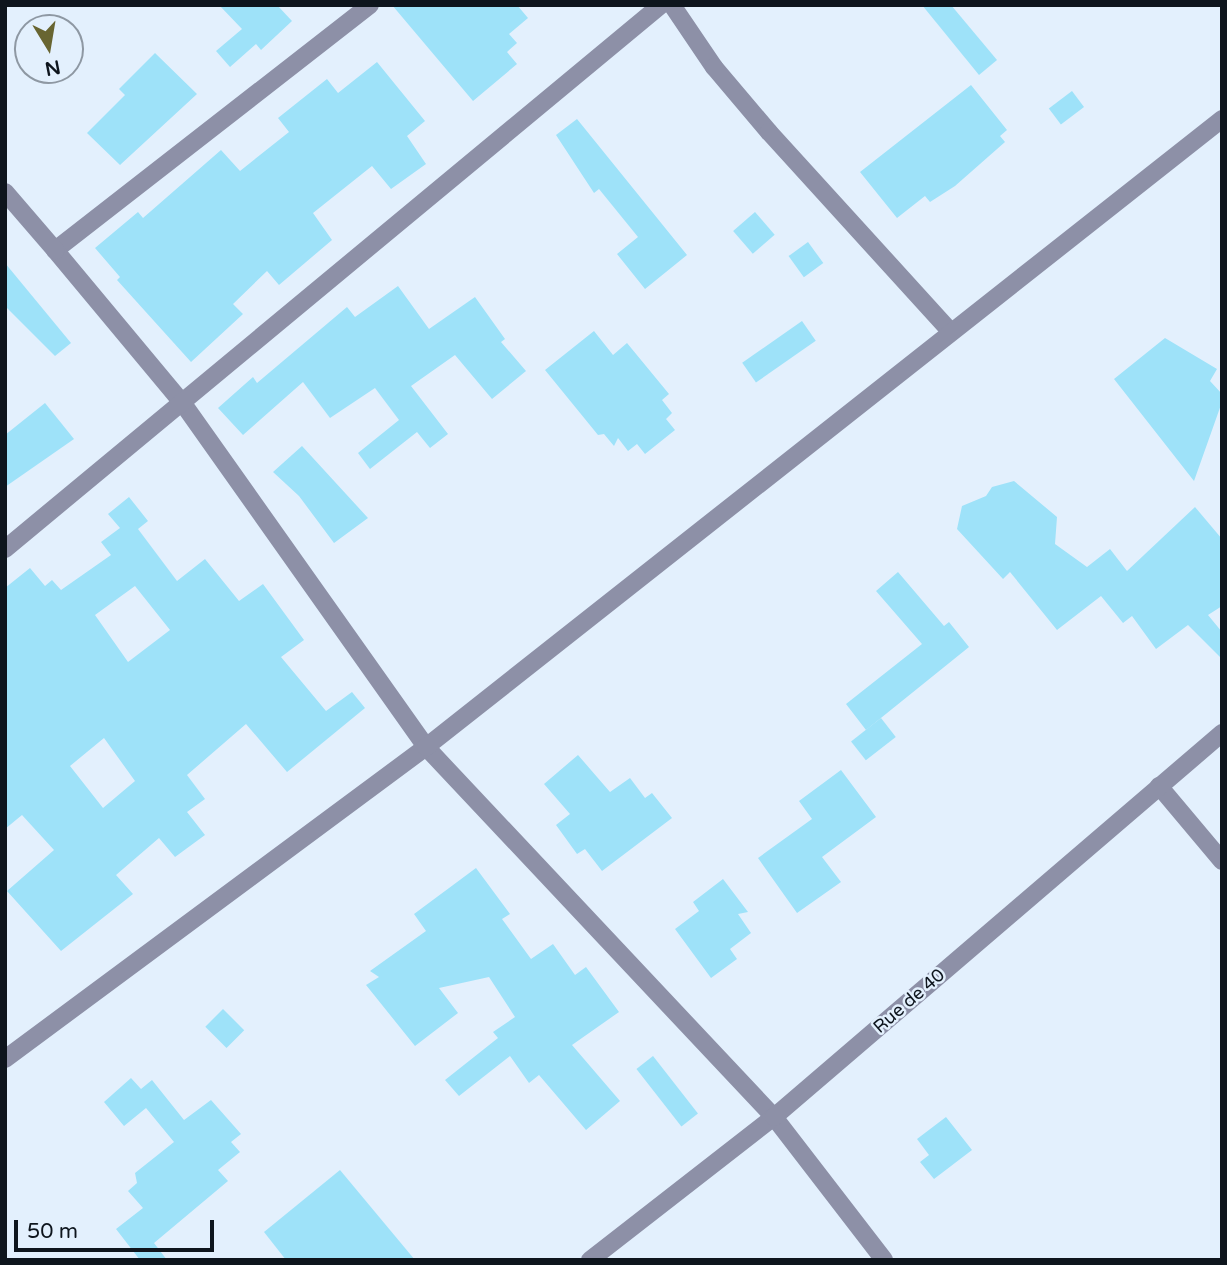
<!DOCTYPE html>
<html>
<head>
<meta charset="utf-8">
<style>
	body { margin:0 }
	#map { position:relative; width:1227px; height:1265px; overflow:hidden; background:#e3f0fd; font-family:"Varela Round",sans-serif }
	div>[style] { position:absolute }
	.building>* { inset:0; background:#9ee2f9; transform-origin:0 0 }
	.minor>* { height:18px; margin:-9px; padding:0 9px; transform-origin:9px; border-radius:9px; background:#8d90a7 }
	span { translate:-50% -50%; white-space:nowrap; text-align:center; line-height:1.15; -webkit-text-stroke:5px #e3f0fd; paint-order:stroke }
	.street-label { font-size:18px; color:#0e151d }
	.frame { position:absolute; inset:0; border:7px solid #0e151d; pointer-events:none }
	.north { position:absolute; left:14px; top:14px; width:70px; height:70px; box-sizing:border-box; background:#e3f0fd; border:2px solid #8e98a3; border-radius:50%; rotate:169deg; font-size:19px; font-weight:700; line-height:28px; text-align:center; color:#0e151d }
	.north::after { content:''; display:block; margin:auto; width:24px; height:32px; background:#686531; clip-path:polygon(50% 0,100% 100%,50% 72%,0 100%) }
	.scale { position:absolute; left:14px; top:1220px; width:200px; height:32px; box-sizing:border-box; border:4px solid #0e151d; border-top:0; padding-left:9px; font-size:21px; line-height:24px; white-space:nowrap; color:#0e151d; -webkit-text-stroke:5px #e3f0fd; paint-order:stroke }
</style>
</head>
<body>
<div id="map">
	<div class="building">
		<i style="clip-path:polygon(219px 5px,277px 5px,292px 21px,261px 50px,256px 44px,230px 67px,216px 51px,242px 29px)"></i>
		<i style="clip-path:polygon(392px 5px,517px 5px,528px 18px,509px 34px,517px 43px,507px 52px,517px 64px,473px 101px)"></i>
		<i style="clip-path:polygon(922px 5px,951px 5px,997px 60px,979px 75px)"></i>
		<i style="clip-path:polygon(155px 53px,197px 94px,120px 165px,87px 133px,125px 95px,119px 89px)"></i>
		<i style="clip-path:polygon(377px 62px,425px 121px,407px 136px,426px 164px,391px 189px,372px 166px,313px 213px,332px 240px,279px 285px,267px 271px,233px 304px,243px 314px,191px 362px,117px 280px,120px 277px,95px 248px,138px 212px,143px 218px,221px 150px,240px 171px,289px 132px,278px 118px,327px 79px,338px 93px)"></i>
		<i style="clip-path:polygon(971px 85px,1007px 130px,1000px 136px,1005px 142px,955px 186px,930px 202px,925px 196px,897px 218px,860px 172px)"></i>
		<i style="left:1072px;top:91px;width:20px;height:29px;rotate:53deg"></i>
		<i style="clip-path:polygon(577px 119px,687px 255px,645px 289px,617px 254px,638px 237px,599px 189px,594px 193px,556px 135px)"></i>
		<i style="left:755px;top:212px;width:30px;height:29px;rotate:49deg"></i>
		<i style="left:808px;top:242px;width:26px;height:24px;rotate:54deg"></i>
		<i style="clip-path:polygon(5px 263px,71px 343px,55px 356px,5px 306px)"></i>
		<i style="clip-path:polygon(398px 286px,429px 329px,475px 297px,505px 339px,501px 342px,526px 371px,492px 399px,455px 355px,411px 386px,448px 434px,430px 448px,417px 432px,370px 469px,358px 453px,399px 420px,375px 388px,330px 418px,303px 382px,243px 435px,218px 408px,253px 377px,257px 383px,347px 307px,355px 317px)"></i>
		<i style="left:802px;top:321px;width:24px;height:73px;rotate:55deg"></i>
		<i style="clip-path:polygon(594px 331px,613px 355px,627px 343px,669px 394px,662px 400px,672px 413px,666px 419px,675px 430px,645px 454px,637px 444px,628px 451px,618px 438px,614px 446px,604px 434px,598px 435px,545px 370px)"></i>
		<i style="clip-path:polygon(1165px 338px,1217px 369px,1210px 381px,1222px 394px,1222px 402px,1194px 481px,1114px 379px)"></i>
		<i style="clip-path:polygon(45px 403px,74px 439px,5px 487px,5px 435px)"></i>
		<i style="clip-path:polygon(302px 446px,368px 518px,334px 543px,299px 496px,273px 472px)"></i>
		<i style="clip-path:polygon(1014px 481px,1057px 517px,1055px 544px,1087px 567px,1110px 549px,1127px 571px,1195px 507px,1222px 539px,1222px 606px,1208px 615px,1222px 632px,1222px 659px,1188px 625px,1156px 649px,1132px 616px,1123px 623px,1101px 596px,1057px 630px,1010px 572px,1003px 579px,957px 529px,962px 506px,986px 496px,992px 487px)"></i>
		<i style="clip-path:polygon(evenodd,129px 497px,148px 521px,138px 529px,177px 581px,205px 559px,239px 601px,263px 584px,304px 640px,281px 657px,326px 711px,352px 692px,365px 708px,287px 772px,246px 724px,187px 775px,205px 799px,187px 812px,205px 835px,175px 857px,159px 838px,116px 875px,133px 894px,61px 951px,7px 891px,54px 850px,22px 815px,5px 829px,5px 588px,30px 568px,45px 586px,52px 580px,61px 590px,111px 555px,101px 542px,120px 528px,108px 514px,129px 497px,135px 586px,170px 630px,128px 662px,95px 615px,135px 586px,129px 497px,104px 738px,135px 781px,103px 808px,70px 766px,104px 738px)"></i>
		<i style="clip-path:polygon(898px 572px,944px 626px,949px 622px,969px 647px,866px 730px,846px 704px,922px 644px,876px 591px)"></i>
		<i style="left:881px;top:718px;width:24px;height:38px;rotate:52deg"></i>
		<i style="clip-path:polygon(578px 755px,610px 792px,630px 778px,645px 798px,652px 793px,672px 818px,602px 871px,585px 849px,577px 854px,556px 825px,570px 814px,544px 784px)"></i>
		<i style="clip-path:polygon(841px 770px,876px 817px,822px 857px,841px 882px,797px 913px,758px 858px,812px 819px,799px 801px)"></i>
		<i style="clip-path:polygon(476px 868px,510px 914px,502px 919px,531px 959px,553px 944px,575px 975px,586px 967px,619px 1012px,572px 1045px,620px 1101px,586px 1130px,539px 1075px,529px 1083px,510px 1056px,459px 1096px,445px 1080px,498px 1038px,493px 1032px,515px 1017px,489px 977px,439px 988px,458px 1013px,415px 1046px,366px 985px,379px 977px,370px 971px,426px 931px,414px 914px)"></i>
		<i style="clip-path:polygon(723px 879px,748px 912px,738px 914px,751px 933px,730px 949px,737px 959px,711px 978px,675px 929px,699px 911px,693px 902px)"></i>
		<i style="left:223px;top:1009px;width:30px;height:25px;rotate:45deg"></i>
		<i style="left:653px;top:1056px;width:73px;height:21px;rotate:52deg"></i>
		<i style="clip-path:polygon(131px 1078px,141px 1089px,152px 1080px,184px 1120px,211px 1100px,241px 1134px,231px 1142px,240px 1152px,218px 1170px,228px 1181px,154px 1243px,167px 1260px,140px 1260px,116px 1229px,143px 1208px,128px 1191px,137px 1183px,135px 1173px,174px 1142px,146px 1108px,124px 1126px,104px 1102px)"></i>
		<i style="clip-path:polygon(946px 1117px,972px 1150px,934px 1179px,920px 1162px,929px 1155px,917px 1139px)"></i>
		<i style="clip-path:polygon(340px 1170px,415px 1260px,286px 1260px,264px 1232px)"></i>
	</div>
	<div class="minor">
		<i style="left:370px;top:5px;width:399px;rotate:142.1deg"></i>
		<i style="left:55px;top:250px;width:202px;rotate:50.2deg"></i>
		<i style="left:184px;top:405px;width:419px;rotate:54.7deg"></i>
		<i style="left:426px;top:747px;width:508px;rotate:46.76deg"></i>
		<i style="left:774px;top:1117px;width:180px;rotate:52.4deg"></i>
		<i style="left:672px;top:5px;width:75px;rotate:55.9deg"></i>
		<i style="left:714px;top:67px;width:85px;rotate:49.8deg"></i>
		<i style="left:769px;top:132px;width:270px;rotate:47.7deg"></i>
		<i style="left:5px;top:192px;width:77px;rotate:49.2deg"></i>
		<i style="left:5px;top:549px;width:852px;rotate:-39.67deg"></i>
		<i style="left:1159px;top:786px;width:98px;rotate:50deg"></i>
		<i style="left:5px;top:1059px;width:524px;rotate:-36.54deg"></i>
		<i style="left:426px;top:747px;width:1014px;rotate:-38.27deg"></i>
		<i style="left:590px;top:1260px;width:233px;rotate:-37.9deg"></i>
		<i style="left:774px;top:1117px;width:590px;rotate:-40.6deg"></i>
	</div>
	<div class="street-label">
		<span style="left:909px;top:1001px;rotate:-41deg">Rue de 40</span>
	</div>
	<div class="frame"></div>
	<div class="north">N</div>
	<div class="scale">50 m</div>
</div>
</body>
</html>
